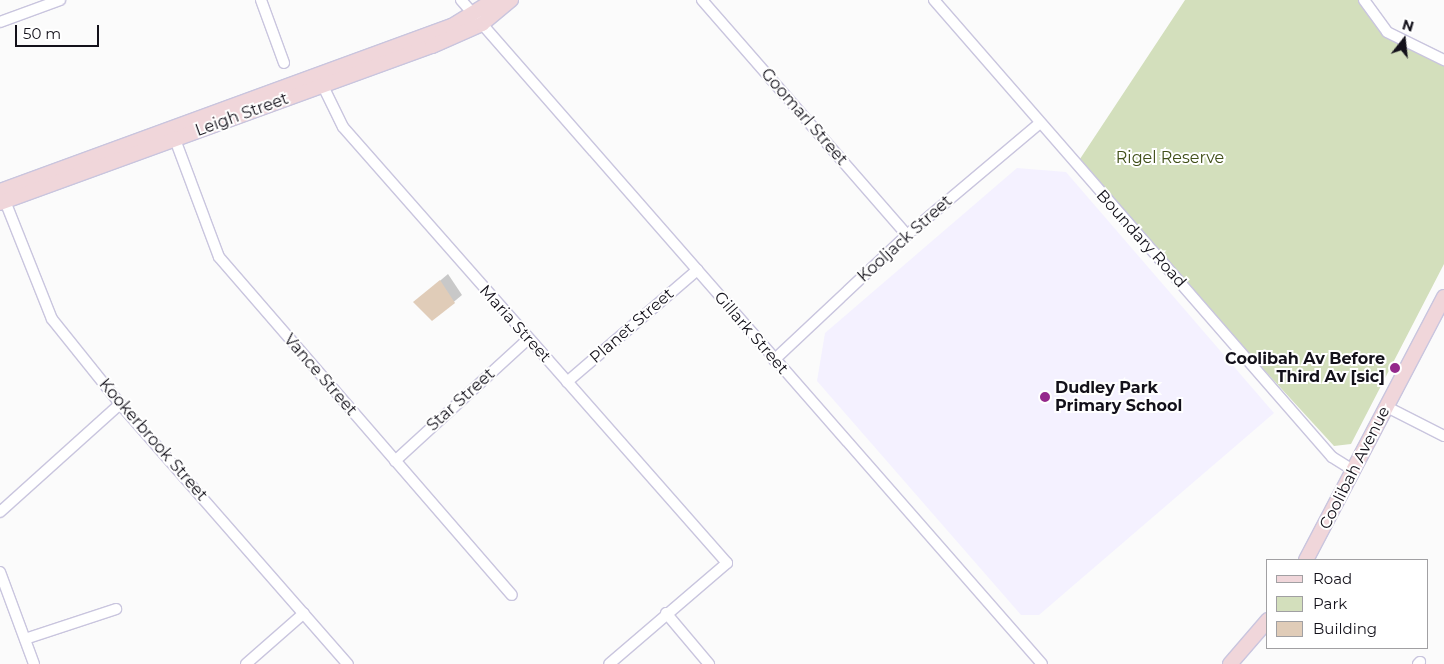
<!DOCTYPE html>
<html>
<head>
<meta charset="utf-8">
<style>
	body { margin:0 }
	#map { position:relative; width:1444px; height:664px; overflow:hidden; background:#fbfbfb; font-family:Montserrat,sans-serif }
	div>[style] { position:absolute }
	.built>* { inset:0; background:#f4f1ff }
	.green>* { inset:0; background:#d3dfbc }
	.shadow>* { inset:0; background:#0003 }
	.building>* { inset:0; background:#e0ccb8 }
	.roads { filter:drop-shadow(1px 0 #c9c5de) drop-shadow(-1px 0 #c9c5de) drop-shadow(0 1px #c9c5de) drop-shadow(0 -1px #c9c5de) }
	.street>* { height:10px; margin:-5px; padding:0 5px; transform-origin:5px; border-radius:5px; background:#fff }
	.secondary>* { height:14px; margin:-7px; padding:0 7px; transform-origin:7px; border-radius:7px; background:#f0d6da }
	.dots>* { width:14px; height:14px; translate:-50% -50%; box-sizing:border-box; border:2px solid #fff; border-radius:50% }
	span { translate:-50% -50%; white-space:nowrap; text-align:center; line-height:1.15; -webkit-text-stroke:4px #fff; paint-order:stroke }
	.street-label { font-size:16px; color:#13111a }
	.park-label { font-size:16px; color:#404f18 }
	.poi-label { font-size:16px; color:#13111a; font-weight:700 }
	.right { translate:-100% -50%; text-align:right }
	.left { translate:0 -50%; text-align:left }
	.legend { position:absolute; left:1266px; top:559px; width:162px; height:90px; box-sizing:border-box; background:#fff; border:1px solid #a1a0a3; margin:0; padding:6px 9px; list-style:none; font-size:15px; color:#13111a }
	.legend li { display:flex; align-items:center; gap:10px; height:25px }
	.legend b { width:25px; border:1px solid #a1a0a3 }
	.north { position:absolute; left:1379px; top:15px; width:50px; height:50px; -webkit-text-stroke:4px #fff; paint-order:stroke; rotate:16deg; font-size:14px; font-weight:700; line-height:20px; text-align:center; color:#13111a }
	.north::after { content:''; display:block; margin:auto; width:18px; height:22px; background:#13111a; clip-path:polygon(50% 0,100% 100%,50% 72%,0 100%) }
	.scale { position:absolute; left:15px; top:25px; width:84px; height:22px; box-sizing:border-box; border:2px solid #13111a; border-top:0; padding-left:6px; font-size:15px; line-height:18px; white-space:nowrap; color:#13111a; -webkit-text-stroke:4px #fff; paint-order:stroke }
</style>
</head>
<body>
<div id="map">
	<div class="built">
		<i style="clip-path:polygon(1017px 168px,1066px 172px,1274px 413px,1039px 615px,1021px 615px,817px 381px,825px 333px)"></i>
	</div>
	<div class="green">
		<i style="clip-path:polygon(1185px 0,1364px 0,1387px 32px,1444px 60px,1444px 264px,1351px 444px,1334px 446px,1076px 165px)"></i>
	</div>
	<div class="shadow">
		<i style="clip-path:polygon(448px 274px,462px 295px,432px 320px,422px 296px)"></i>
	</div>
	<div class="building">
		<i style="clip-path:polygon(440px 280px,455px 303px,432px 321px,413px 302px)"></i>
	</div>
	<div class="roads">
		<div class="street">
			<i style="left:261px;top:0;width:67px;rotate:69.9deg"></i>
			<i style="left:461px;top:0;width:882px;rotate:48.81deg"></i>
			<i style="left:702px;top:0;width:312px;rotate:48.9deg"></i>
			<i style="left:934px;top:0;width:606px;rotate:48.95deg"></i>
			<i style="left:1332px;top:457px;width:25px;rotate:32deg"></i>
			<i style="left:1364px;top:0;width:39px;rotate:54deg"></i>
			<i style="left:1387px;top:32px;width:64px;rotate:26.2deg"></i>
			<i style="left:0;top:22px;width:64px;rotate:-20.1deg"></i>
			<i style="left:320px;top:80px;width:52px;rotate:63.9deg"></i>
			<i style="left:343px;top:127px;width:581px;rotate:48.63deg"></i>
			<i style="left:727px;top:563px;width:155px;rotate:139.4deg"></i>
			<i style="left:173px;top:134px;width:131px;rotate:69.5deg"></i>
			<i style="left:219px;top:257px;width:447px;rotate:49.1deg"></i>
			<i style="left:3px;top:196px;width:132px;rotate:68.3deg"></i>
			<i style="left:52px;top:319px;width:109px;rotate:51.3deg"></i>
			<i style="left:120px;top:404px;width:346px;rotate:48.8deg"></i>
			<i style="left:774px;top:360px;width:183px;rotate:-43.2deg"></i>
			<i style="left:907px;top:235px;width:174px;rotate:-40.1deg"></i>
			<i style="left:567px;top:382px;width:172px;rotate:-40.7deg"></i>
			<i style="left:1387px;top:407px;width:64px;rotate:27deg"></i>
			<i style="left:395px;top:461px;width:180px;rotate:-42.5deg"></i>
			<i style="left:0;top:512px;width:161px;rotate:-42deg"></i>
			<i style="left:0;top:572px;width:98px;rotate:69.7deg"></i>
			<i style="left:666px;top:613px;width:67px;rotate:49.9deg"></i>
			<i style="left:25px;top:639px;width:96px;rotate:-18.2deg"></i>
			<i style="left:246px;top:664px;width:77px;rotate:-41.3deg"></i>
			<i style="left:1418px;top:664px;width:3px;rotate:-45deg"></i>
		</div>
		<div class="secondary">
			<i style="left:0;top:191px;width:481px;rotate:-20.1deg"></i>
			<i style="left:452px;top:26px;width:49px;rotate:-31.8deg"></i>
			<i style="left:0;top:203px;width:460px;rotate:-20deg"></i>
			<i style="left:432px;top:46px;width:55px;rotate:-23.7deg"></i>
			<i style="left:482px;top:24px;width:38px;rotate:-40deg"></i>
			<i style="left:1306px;top:560px;width:297px;rotate:-62.3deg"></i>
			<i style="left:1230px;top:664px;width:58px;rotate:-49.2deg"></i>
		</div>
	</div>
	<div class="dots">
		<i style="left:1395px;top:368px;background:#94288b"></i>
		<i style="left:1045px;top:397px;background:#94288b"></i>
	</div>
	<div class="street-label">
		<span style="left:242px;top:115px;rotate:-20deg">Leigh Street</span>
		<span style="left:804px;top:117px;rotate:49deg">Goomarl Street</span>
		<span style="left:905px;top:239px;rotate:-42deg">Kooljack Street</span>
		<span style="left:1141px;top:239px;rotate:48deg">Boundary Road</span>
		<span style="left:515px;top:324px;rotate:48deg">Maria Street</span>
		<span style="left:632px;top:326px;rotate:-41deg">Planet Street</span>
		<span style="left:751px;top:333px;rotate:49deg">Gillark Street</span>
		<span style="left:320px;top:375px;rotate:49deg">Vance Street</span>
		<span style="left:461px;top:400px;rotate:-42deg">Star Street</span>
		<span style="left:153px;top:440px;rotate:49deg">Kookerbrook Street</span>
		<span style="left:1355px;top:468px;rotate:-63deg">Coolibah Avenue</span>
	</div>
	<div class="park-label">
		<span style="left:1170px;top:158px">Rigel Reserve</span>
	</div>
	<div class="poi-label">
		<span class="right" style="left:1385px;top:368px">Coolibah Av Before<br>Third Av [sic]</span>
		<span class="left" style="left:1055px;top:397px">Dudley Park<br>Primary School</span>
	</div>
	<ul class="legend">
	<li><b style="height:6px;background:#f0d6da"></b>Road</li>
	<li><b style="height:14px;background:#d3dfbc"></b>Park</li>
	<li><b style="height:14px;background:#e0ccb8"></b>Building</li>
	</ul>
	<div class="north">N</div>
	<div class="scale">50 m</div>
</div>
</body>
</html>
